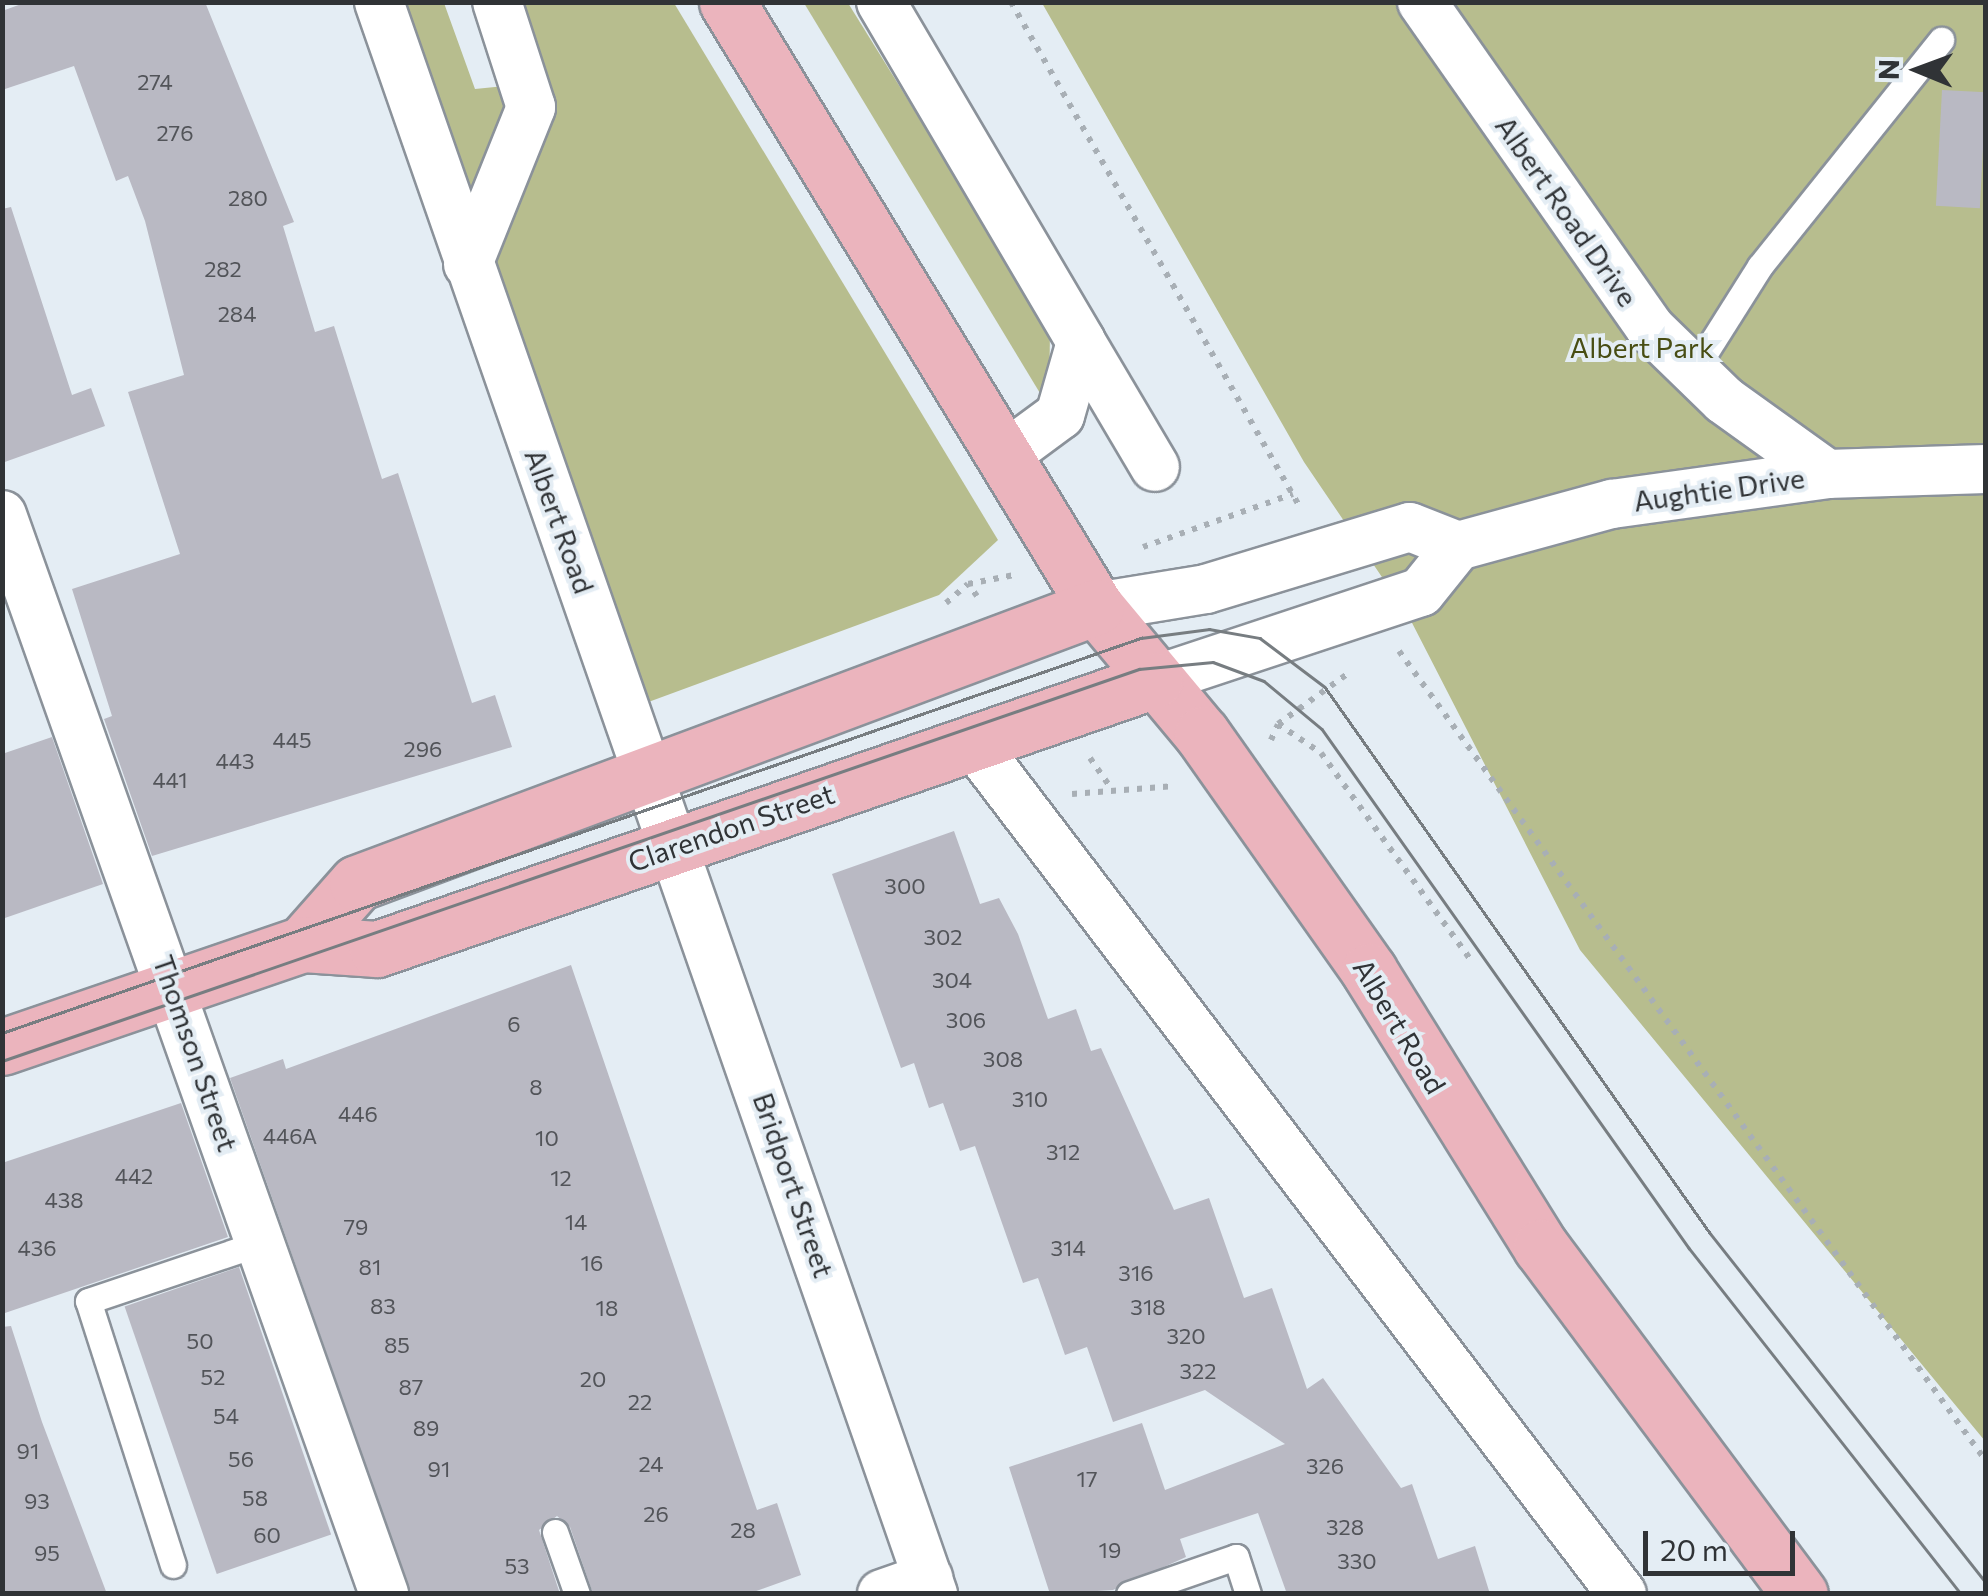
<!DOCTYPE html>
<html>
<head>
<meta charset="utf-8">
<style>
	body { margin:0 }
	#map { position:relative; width:1988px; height:1596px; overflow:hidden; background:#e4edf4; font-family:Commissioner,sans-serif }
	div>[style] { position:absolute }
	.green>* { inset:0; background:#b7bd8e }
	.building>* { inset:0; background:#b9b9c3; transform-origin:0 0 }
	.path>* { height:6px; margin-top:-3px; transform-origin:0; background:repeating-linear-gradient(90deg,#a8afb5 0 5px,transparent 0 13px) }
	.roads { filter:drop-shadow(2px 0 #8b929a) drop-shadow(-2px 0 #8b929a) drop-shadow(0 2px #8b929a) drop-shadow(0 -2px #8b929a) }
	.lane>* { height:25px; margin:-12.5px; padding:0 12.5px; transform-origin:12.5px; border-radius:12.5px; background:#fff }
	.street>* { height:48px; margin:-24px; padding:0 24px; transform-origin:24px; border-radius:24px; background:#fff }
	.primary>* { height:55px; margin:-27.5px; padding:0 27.5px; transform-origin:27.5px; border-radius:27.5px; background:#ebb4bd }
	.tram>* { height:2.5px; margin:-1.25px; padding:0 1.25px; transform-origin:1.25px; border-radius:1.25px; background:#777d81 }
	span { translate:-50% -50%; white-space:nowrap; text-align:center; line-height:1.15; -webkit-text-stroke:8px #e4edf4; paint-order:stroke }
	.number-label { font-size:22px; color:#525459 }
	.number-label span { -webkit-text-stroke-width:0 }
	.street-label { font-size:28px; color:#303336 }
	.park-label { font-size:28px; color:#484d13 }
	.frame { position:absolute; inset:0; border:5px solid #303336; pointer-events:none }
	.north { position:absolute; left:1868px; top:20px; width:100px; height:100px; -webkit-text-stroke:8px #e4edf4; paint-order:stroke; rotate:271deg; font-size:28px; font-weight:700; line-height:40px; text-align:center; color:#303336 }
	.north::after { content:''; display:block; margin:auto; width:35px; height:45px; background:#303336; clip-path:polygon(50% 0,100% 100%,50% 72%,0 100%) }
	.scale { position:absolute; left:1643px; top:1531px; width:152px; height:45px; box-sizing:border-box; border:5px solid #303336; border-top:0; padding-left:12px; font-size:30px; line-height:35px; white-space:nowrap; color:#303336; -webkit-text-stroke:8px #e4edf4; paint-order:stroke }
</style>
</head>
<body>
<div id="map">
	<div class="green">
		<i style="clip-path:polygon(401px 3px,444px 3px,475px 89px,515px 85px,474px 218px)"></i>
		<i style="clip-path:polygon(514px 3px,674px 3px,998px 540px,939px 595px,643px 704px,493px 258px)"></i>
		<i style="clip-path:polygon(804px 3px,848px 3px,1050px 329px,1049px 408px)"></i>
		<i style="clip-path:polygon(1042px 3px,1985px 3px,1985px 1441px,1580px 950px,1409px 617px,1304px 462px)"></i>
	</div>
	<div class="building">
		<i style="clip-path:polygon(27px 2px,205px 2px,294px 222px,283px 226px,315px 332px,334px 326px,382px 479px,398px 473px,472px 703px,495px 695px,512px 747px,152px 856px,104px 719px,112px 716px,72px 589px,180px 554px,128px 392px,184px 375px,145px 221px,128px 176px,116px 181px,74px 66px,2px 90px,2px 11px)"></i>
		<i style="left:1942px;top:90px;width:44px;height:116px;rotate:3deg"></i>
		<i style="clip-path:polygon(11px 207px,72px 395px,91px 388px,105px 426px,2px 463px,2px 209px)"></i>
		<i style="clip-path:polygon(52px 737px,103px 884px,2px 919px,2px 754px)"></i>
		<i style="clip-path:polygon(954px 831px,980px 904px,999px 898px,1018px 934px,1048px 1019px,1076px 1009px,1091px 1051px,1101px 1048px,1174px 1210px,1209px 1198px,1244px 1298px,1272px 1288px,1307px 1389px,1323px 1378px,1401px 1488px,1412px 1484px,1438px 1559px,1475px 1546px,1490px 1594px,1287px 1594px,1258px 1513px,1180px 1539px,1186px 1557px,1113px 1590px,1050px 1594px,1009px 1467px,1142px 1423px,1165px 1490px,1285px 1444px,1205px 1390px,1113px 1422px,1087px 1347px,1065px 1355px,1038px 1278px,1023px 1283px,975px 1146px,960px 1151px,943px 1103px,929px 1108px,914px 1063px,901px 1068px,832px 874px)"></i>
		<i style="clip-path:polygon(571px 965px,757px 1510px,777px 1503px,801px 1575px,748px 1594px,593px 1594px,570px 1527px,557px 1516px,539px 1530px,560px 1594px,411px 1594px,230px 1078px,283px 1059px,286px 1069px)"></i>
		<i style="clip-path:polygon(181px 1103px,228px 1237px,2px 1314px,2px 1163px)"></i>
		<i style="left:239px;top:1267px;width:283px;height:121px;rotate:71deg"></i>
		<i style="clip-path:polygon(11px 1326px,42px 1422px,107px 1594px,2px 1594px,2px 1327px)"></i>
	</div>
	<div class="path">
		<i style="left:1011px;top:2px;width:584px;rotate:60.23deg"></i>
		<i style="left:1143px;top:547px;width:159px;rotate:-19.5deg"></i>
		<i style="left:977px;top:596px;width:15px;rotate:-127deg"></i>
		<i style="left:968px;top:584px;width:47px;rotate:-11.1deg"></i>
		<i style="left:946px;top:603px;width:29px;rotate:-41deg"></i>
		<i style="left:1399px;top:651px;width:1000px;rotate:54.07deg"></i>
		<i style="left:1278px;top:724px;width:52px;rotate:34deg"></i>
		<i style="left:1321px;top:753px;width:256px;rotate:54.1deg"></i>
		<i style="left:1271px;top:740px;width:17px;rotate:-66deg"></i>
		<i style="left:1278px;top:724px;width:89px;rotate:-35.8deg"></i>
		<i style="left:1090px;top:758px;width:35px;rotate:55deg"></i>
		<i style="left:1072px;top:794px;width:103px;rotate:-4.4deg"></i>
	</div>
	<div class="roads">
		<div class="lane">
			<i style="left:1693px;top:372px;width:125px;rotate:-57.7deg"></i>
			<i style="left:1760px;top:266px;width:290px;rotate:-51.3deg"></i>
			<i style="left:555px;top:1532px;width:66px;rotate:70.5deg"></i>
			<i style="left:173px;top:1565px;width:277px;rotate:-107.8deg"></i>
			<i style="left:88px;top:1301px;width:182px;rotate:-18.6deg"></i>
			<i style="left:1129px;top:1594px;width:113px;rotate:-19.1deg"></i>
			<i style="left:1236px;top:1557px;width:39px;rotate:72deg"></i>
		</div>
		<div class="street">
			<i style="left:379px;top:2px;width:1686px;rotate:70.81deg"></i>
			<i style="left:881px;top:2px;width:394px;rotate:59.5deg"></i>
			<i style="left:1081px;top:342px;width:76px;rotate:106deg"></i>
			<i style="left:1060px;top:415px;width:71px;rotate:143.6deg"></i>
			<i style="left:1422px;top:2px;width:398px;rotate:55deg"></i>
			<i style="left:1650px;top:328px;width:103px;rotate:44.2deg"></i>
			<i style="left:1724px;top:400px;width:127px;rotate:35.7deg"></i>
			<i style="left:468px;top:264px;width:169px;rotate:-68.1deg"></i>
			<i style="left:531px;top:107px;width:110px;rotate:-107.9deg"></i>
			<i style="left:1081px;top:342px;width:145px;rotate:59.4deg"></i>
			<i style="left:2px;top:515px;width:1145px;rotate:70.5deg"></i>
			<i style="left:1096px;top:607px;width:111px;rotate:-9.3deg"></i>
			<i style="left:1206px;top:589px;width:213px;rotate:-16.9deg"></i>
			<i style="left:1410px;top:527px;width:52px;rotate:21.6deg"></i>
			<i style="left:1155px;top:680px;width:280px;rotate:-18.3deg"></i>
			<i style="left:1421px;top:592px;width:59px;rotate:-51.2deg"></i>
			<i style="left:1458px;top:546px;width:160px;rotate:-15.3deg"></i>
			<i style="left:1612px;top:504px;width:217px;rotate:-7.9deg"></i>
			<i style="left:1827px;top:474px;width:159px;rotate:-1.8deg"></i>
			<i style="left:973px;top:743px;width:1070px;rotate:52.67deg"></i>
			<i style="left:882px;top:1594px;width:49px;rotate:-19.2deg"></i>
		</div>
		<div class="primary">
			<i style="left:727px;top:2px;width:709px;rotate:58.62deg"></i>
			<i style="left:1096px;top:607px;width:165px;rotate:50.2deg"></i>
			<i style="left:1202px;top:734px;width:290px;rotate:54.8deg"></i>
			<i style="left:1369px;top:971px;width:325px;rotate:58.1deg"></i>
			<i style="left:1541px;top:1247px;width:433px;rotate:53.3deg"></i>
			<i style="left:303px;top:944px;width:81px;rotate:-48.5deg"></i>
			<i style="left:357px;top:883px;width:789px;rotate:-20.48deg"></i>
			<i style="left:2px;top:1047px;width:318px;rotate:-18.9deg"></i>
			<i style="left:303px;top:944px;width:74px;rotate:3.9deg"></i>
			<i style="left:377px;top:949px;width:823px;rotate:-19.07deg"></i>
		</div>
	</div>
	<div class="tram">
		<i style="left:2px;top:1033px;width:1206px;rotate:-19.13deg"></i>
		<i style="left:1141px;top:638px;width:69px;rotate:-7.5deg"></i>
		<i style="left:1209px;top:629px;width:52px;rotate:10deg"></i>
		<i style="left:1260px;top:638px;width:81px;rotate:37deg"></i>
		<i style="left:1325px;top:687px;width:668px;rotate:54.81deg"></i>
		<i style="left:1710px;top:1233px;width:446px;rotate:51.7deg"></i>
		<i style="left:2px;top:1061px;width:1203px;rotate:-19.02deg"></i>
		<i style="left:1139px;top:669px;width:74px;rotate:-5.4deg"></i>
		<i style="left:1213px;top:662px;width:54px;rotate:20.4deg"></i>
		<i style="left:1264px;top:681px;width:75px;rotate:39.6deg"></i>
		<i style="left:1322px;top:729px;width:636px;rotate:54.73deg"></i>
		<i style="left:1689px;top:1248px;width:440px;rotate:51.8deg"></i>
	</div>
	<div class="number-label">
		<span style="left:155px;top:82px">274</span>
		<span style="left:175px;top:133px">276</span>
		<span style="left:248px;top:198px">280</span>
		<span style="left:223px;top:269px">282</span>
		<span style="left:237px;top:314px">284</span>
		<span style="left:292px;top:740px">445</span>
		<span style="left:423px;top:749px">296</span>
		<span style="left:235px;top:761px">443</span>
		<span style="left:170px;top:780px">441</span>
		<span style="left:905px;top:886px">300</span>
		<span style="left:943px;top:937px">302</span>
		<span style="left:952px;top:980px">304</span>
		<span style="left:966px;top:1020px">306</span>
		<span style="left:514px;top:1024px">6</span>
		<span style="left:1003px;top:1059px">308</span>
		<span style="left:536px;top:1087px">8</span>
		<span style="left:1030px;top:1099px">310</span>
		<span style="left:358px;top:1114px">446</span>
		<span style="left:290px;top:1136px">446A</span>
		<span style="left:547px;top:1138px">10</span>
		<span style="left:1063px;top:1152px">312</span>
		<span style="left:134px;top:1176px">442</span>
		<span style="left:561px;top:1178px">12</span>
		<span style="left:64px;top:1200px">438</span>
		<span style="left:576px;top:1222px">14</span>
		<span style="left:356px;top:1227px">79</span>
		<span style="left:37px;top:1248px">436</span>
		<span style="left:1068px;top:1248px">314</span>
		<span style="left:592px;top:1263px">16</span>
		<span style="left:370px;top:1267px">81</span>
		<span style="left:1136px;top:1273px">316</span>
		<span style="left:383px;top:1306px">83</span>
		<span style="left:1148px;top:1307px">318</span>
		<span style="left:607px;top:1308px">18</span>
		<span style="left:1186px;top:1336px">320</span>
		<span style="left:200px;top:1341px">50</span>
		<span style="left:397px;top:1345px">85</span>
		<span style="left:1198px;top:1371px">322</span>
		<span style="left:213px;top:1377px">52</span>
		<span style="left:593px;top:1379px">20</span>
		<span style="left:411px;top:1387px">87</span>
		<span style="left:640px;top:1402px">22</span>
		<span style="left:226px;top:1416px">54</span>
		<span style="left:426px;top:1428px">89</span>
		<span style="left:28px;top:1451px">91</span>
		<span style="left:241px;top:1459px">56</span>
		<span style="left:651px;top:1464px">24</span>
		<span style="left:1325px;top:1466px">326</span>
		<span style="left:439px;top:1469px">91</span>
		<span style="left:1087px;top:1479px">17</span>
		<span style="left:255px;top:1498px">58</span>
		<span style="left:37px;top:1501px">93</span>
		<span style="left:656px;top:1514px">26</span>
		<span style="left:1345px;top:1527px">328</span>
		<span style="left:743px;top:1530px">28</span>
		<span style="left:267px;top:1535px">60</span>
		<span style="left:1110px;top:1550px">19</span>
		<span style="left:47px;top:1553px">95</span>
		<span style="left:1357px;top:1561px">330</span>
		<span style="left:517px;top:1566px">53</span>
	</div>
	<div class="street-label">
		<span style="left:1567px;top:211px;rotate:55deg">Albert Road Drive</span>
		<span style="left:1719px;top:489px;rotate:-8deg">Aughtie Drive</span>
		<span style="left:560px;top:521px;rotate:70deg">Albert Road</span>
		<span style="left:731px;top:827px;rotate:-19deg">Clarendon Street</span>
		<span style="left:1400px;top:1026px;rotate:59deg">Albert Road</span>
		<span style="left:196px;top:1053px;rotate:71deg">Thomson Street</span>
		<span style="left:794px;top:1185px;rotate:71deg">Bridport Street</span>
	</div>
	<div class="park-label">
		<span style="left:1642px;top:347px">Albert Park</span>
	</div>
	<div class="frame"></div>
	<div class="north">N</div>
	<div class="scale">20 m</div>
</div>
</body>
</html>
